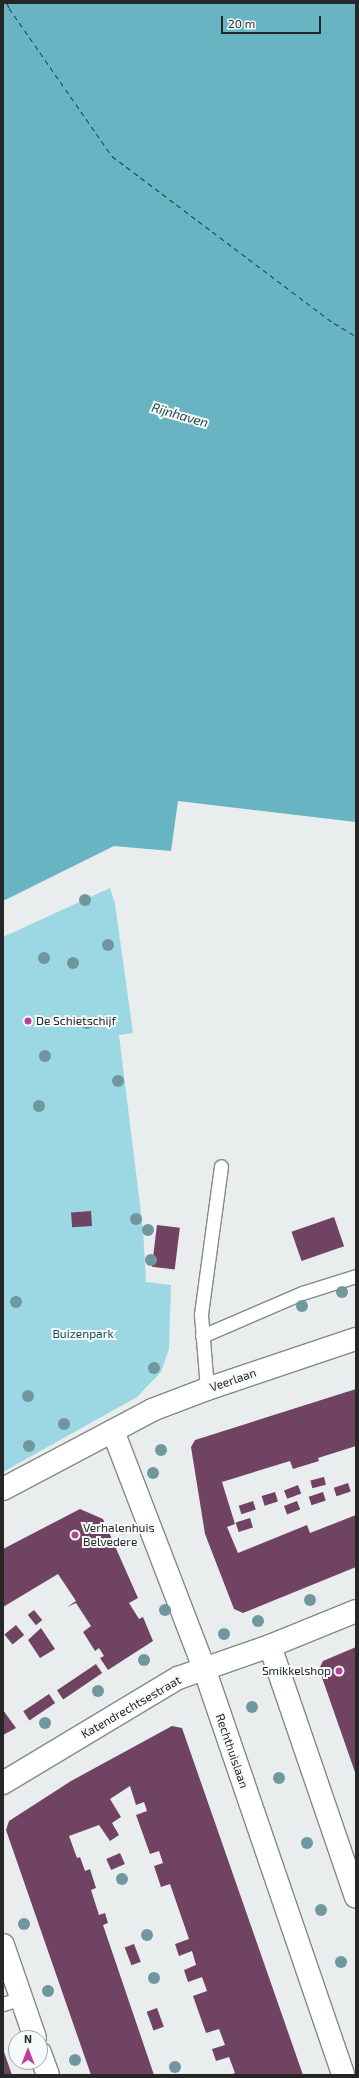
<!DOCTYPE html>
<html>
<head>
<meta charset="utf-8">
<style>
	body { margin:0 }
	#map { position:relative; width:359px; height:2078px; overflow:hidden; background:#e9eded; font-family:"Exo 2",sans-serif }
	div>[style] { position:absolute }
	.green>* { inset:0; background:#9bd8e4 }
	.water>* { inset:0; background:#68b4c2 }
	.ferry>* { height:1px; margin-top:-0.5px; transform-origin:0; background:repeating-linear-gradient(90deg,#1a3f45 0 5px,transparent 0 9px) }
	.building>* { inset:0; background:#714363; transform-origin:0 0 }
	.roads { filter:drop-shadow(1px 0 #848888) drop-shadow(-1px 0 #848888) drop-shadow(0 1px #848888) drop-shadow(0 -1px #848888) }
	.lane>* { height:13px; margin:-6.5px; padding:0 6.5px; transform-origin:6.5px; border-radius:6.5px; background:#fff }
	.street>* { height:22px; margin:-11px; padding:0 11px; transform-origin:11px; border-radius:11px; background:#fff }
	.trees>* { width:12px; height:12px; margin:-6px; border-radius:50%; background:#6f979d }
	.dots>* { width:11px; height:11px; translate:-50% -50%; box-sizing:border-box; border:2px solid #f6fafb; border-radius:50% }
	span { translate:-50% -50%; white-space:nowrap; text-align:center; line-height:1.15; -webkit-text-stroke:4px #f6fafb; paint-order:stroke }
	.poi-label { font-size:12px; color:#252626 }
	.left { translate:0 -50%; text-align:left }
	.right { translate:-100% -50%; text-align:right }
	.park-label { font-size:12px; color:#0c505b }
	.street-label { font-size:12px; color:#252626 }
	.water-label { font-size:13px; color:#1a3f45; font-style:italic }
	.frame { position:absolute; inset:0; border:4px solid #252626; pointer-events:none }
	.north { position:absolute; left:8px; top:2030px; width:40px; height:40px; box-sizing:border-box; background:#f6fafb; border:1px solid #a2a5a6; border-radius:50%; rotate:0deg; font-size:11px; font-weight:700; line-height:16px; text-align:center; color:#252626 }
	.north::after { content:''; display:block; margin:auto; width:14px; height:18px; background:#b7429a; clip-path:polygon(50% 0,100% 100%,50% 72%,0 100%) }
	.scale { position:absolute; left:221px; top:16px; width:100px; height:18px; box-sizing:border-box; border:2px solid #252626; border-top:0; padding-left:5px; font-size:12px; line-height:14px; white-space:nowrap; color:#252626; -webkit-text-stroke:3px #f6fafb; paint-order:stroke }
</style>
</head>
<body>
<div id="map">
	<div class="green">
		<i style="clip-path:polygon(110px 888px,115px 904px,133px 1033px,119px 1035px,143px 1229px,146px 1282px,171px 1285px,169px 1349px,161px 1372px,137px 1397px,3px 1472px,3px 937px)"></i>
	</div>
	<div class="water">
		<i style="clip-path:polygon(3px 3px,356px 3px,356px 822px,178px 801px,171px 851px,114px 846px,3px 901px)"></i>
	</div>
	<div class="ferry">
		<i style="left:7px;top:3px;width:5px;rotate:68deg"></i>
		<i style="left:9px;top:8px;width:180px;rotate:55.2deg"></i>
		<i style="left:112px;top:156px;width:278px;rotate:37deg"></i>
		<i style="left:334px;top:323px;width:26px;rotate:31deg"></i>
	</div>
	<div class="building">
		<i style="left:91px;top:1211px;width:15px;height:20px;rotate:86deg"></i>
		<i style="left:334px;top:1217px;width:31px;height:45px;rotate:71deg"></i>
		<i style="left:157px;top:1225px;width:23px;height:42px;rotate:7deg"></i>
		<i style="clip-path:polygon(356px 1389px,356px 1446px,318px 1458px,319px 1461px,293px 1469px,290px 1461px,222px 1482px,235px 1524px,227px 1527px,238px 1553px,307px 1525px,310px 1533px,356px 1515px,356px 1567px,243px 1613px,234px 1609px,205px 1534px,191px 1447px,195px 1440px)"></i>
		<i style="left:324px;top:1477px;width:8px;height:14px;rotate:76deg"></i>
		<i style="left:348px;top:1483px;width:9px;height:15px;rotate:72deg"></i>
		<i style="left:298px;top:1485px;width:9px;height:15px;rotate:69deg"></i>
		<i style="left:275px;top:1492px;width:10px;height:14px;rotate:73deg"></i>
		<i style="left:323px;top:1492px;width:9px;height:15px;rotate:72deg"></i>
		<i style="left:253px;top:1501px;width:9px;height:15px;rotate:72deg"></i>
		<i style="left:297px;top:1501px;width:9px;height:14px;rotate:69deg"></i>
		<i style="clip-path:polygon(80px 1509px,103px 1519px,138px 1598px,129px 1603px,139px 1619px,143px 1617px,153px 1641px,108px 1670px,100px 1658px,104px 1656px,99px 1648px,95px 1651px,83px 1632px,91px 1626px,76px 1603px,67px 1607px,76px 1601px,58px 1574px,3px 1607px,3px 1549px)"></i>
		<i style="left:250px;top:1518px;width:10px;height:15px;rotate:73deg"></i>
		<i style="left:34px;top:1610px;width:13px;height:8px;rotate:51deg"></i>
		<i style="left:16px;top:1625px;width:13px;height:15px;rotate:51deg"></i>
		<i style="clip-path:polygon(41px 1628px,55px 1649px,40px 1658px,28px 1640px)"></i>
		<i style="clip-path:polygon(356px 1647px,356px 1775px,319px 1669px,323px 1661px)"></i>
		<i style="left:96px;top:1664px;width:11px;height:47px;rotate:56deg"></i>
		<i style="left:49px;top:1694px;width:11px;height:31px;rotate:56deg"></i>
		<i style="clip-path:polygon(3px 1710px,16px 1728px,3px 1735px)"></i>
		<i style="clip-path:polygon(172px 1726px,182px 1728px,303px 2075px,230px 2075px,235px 2073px,229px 2057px,216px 2061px,212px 2049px,225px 2045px,219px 2029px,206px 2033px,193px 1996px,207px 1991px,202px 1977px,188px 1982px,184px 1970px,196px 1965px,192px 1951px,179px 1956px,175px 1944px,189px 1939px,170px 1884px,161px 1887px,154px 1866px,163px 1863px,159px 1851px,150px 1854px,136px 1815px,147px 1811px,144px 1802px,136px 1805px,130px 1786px,110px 1799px,121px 1817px,112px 1823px,119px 1835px,110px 1841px,99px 1825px,69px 1836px,77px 1858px,80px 1857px,85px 1871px,90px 1869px,96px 1888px,91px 1890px,99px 1915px,105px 1913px,108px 1923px,103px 1925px,154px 2075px,91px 2075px,6px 1830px,9px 1821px,71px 1781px)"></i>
		<i style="left:120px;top:1853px;width:12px;height:15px;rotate:66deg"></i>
		<i style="left:134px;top:1944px;width:19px;height:10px;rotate:69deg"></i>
		<i style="left:157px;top:2008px;width:20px;height:11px;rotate:70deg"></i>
		<i style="clip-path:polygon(3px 2049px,12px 2075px,3px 2075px)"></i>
	</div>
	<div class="roads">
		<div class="lane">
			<i style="left:202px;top:1336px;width:109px;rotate:-23.3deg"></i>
			<i style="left:302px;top:1293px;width:57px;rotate:-17.5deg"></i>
			<i style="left:207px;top:1389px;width:75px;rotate:-94.6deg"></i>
			<i style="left:201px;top:1314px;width:149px;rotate:-82.3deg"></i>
			<i style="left:3px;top:2004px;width:19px;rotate:-18deg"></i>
		</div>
		<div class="street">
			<i style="left:113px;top:1431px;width:254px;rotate:69deg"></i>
			<i style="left:204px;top:1668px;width:430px;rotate:71.1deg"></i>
			<i style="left:3px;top:1489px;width:169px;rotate:-27.9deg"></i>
			<i style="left:152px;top:1410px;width:59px;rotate:-20.9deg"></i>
			<i style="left:207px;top:1389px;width:157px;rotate:-18.6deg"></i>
			<i style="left:270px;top:1646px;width:265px;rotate:71.1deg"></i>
			<i style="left:3px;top:1783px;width:204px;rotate:-31deg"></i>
			<i style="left:178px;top:1678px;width:97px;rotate:-19.2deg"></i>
			<i style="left:270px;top:1646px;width:93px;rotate:-22.1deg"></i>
			<i style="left:3px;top:1945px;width:98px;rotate:71deg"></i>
			<i style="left:40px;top:2053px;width:23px;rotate:70deg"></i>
		</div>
	</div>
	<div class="trees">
		<i style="left:85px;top:900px"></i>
		<i style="left:108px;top:945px"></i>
		<i style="left:44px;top:958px"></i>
		<i style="left:73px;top:963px"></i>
		<i style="left:87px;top:1023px"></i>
		<i style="left:45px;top:1056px"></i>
		<i style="left:118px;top:1081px"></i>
		<i style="left:39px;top:1106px"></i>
		<i style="left:136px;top:1219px"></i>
		<i style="left:148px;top:1230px"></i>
		<i style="left:151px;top:1260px"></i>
		<i style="left:342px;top:1292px"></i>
		<i style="left:16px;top:1302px"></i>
		<i style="left:302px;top:1306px"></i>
		<i style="left:154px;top:1368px"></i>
		<i style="left:28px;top:1396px"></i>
		<i style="left:64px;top:1424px"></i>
		<i style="left:29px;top:1446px"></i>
		<i style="left:161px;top:1450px"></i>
		<i style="left:153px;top:1473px"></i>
		<i style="left:310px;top:1600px"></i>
		<i style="left:165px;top:1610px"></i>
		<i style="left:258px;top:1621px"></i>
		<i style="left:224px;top:1634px"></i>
		<i style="left:144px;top:1660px"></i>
		<i style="left:98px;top:1691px"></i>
		<i style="left:252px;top:1707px"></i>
		<i style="left:45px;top:1723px"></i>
		<i style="left:279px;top:1778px"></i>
		<i style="left:307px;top:1843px"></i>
		<i style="left:122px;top:1879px"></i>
		<i style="left:321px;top:1910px"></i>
		<i style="left:24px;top:1924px"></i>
		<i style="left:147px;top:1935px"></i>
		<i style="left:341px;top:1962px"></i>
		<i style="left:154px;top:1978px"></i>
		<i style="left:48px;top:1991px"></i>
		<i style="left:75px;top:2060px"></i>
		<i style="left:175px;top:2067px"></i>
	</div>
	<div class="dots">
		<i style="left:28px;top:1021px;background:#b7429a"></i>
		<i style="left:75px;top:1535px;background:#b7429a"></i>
		<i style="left:339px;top:1671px;background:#b7429a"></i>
	</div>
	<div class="poi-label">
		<span class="left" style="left:36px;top:1021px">De Schietschijf</span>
		<span class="left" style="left:83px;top:1535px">Verhalenhuis<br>Belvedere</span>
		<span class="right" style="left:331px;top:1671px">Smikkelshop</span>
	</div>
	<div class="park-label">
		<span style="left:83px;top:1334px">Buizenpark</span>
	</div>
	<div class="street-label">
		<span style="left:233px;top:1380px;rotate:-19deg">Veerlaan</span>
		<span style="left:131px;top:1707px;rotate:-30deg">Katendrechtsestraat</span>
		<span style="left:232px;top:1751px;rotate:71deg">Rechthuislaan</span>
	</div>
	<div class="water-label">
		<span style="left:180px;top:415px;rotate:16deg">Rijnhaven</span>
	</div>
	<div class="frame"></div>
	<div class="north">N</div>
	<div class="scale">20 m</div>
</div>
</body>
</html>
